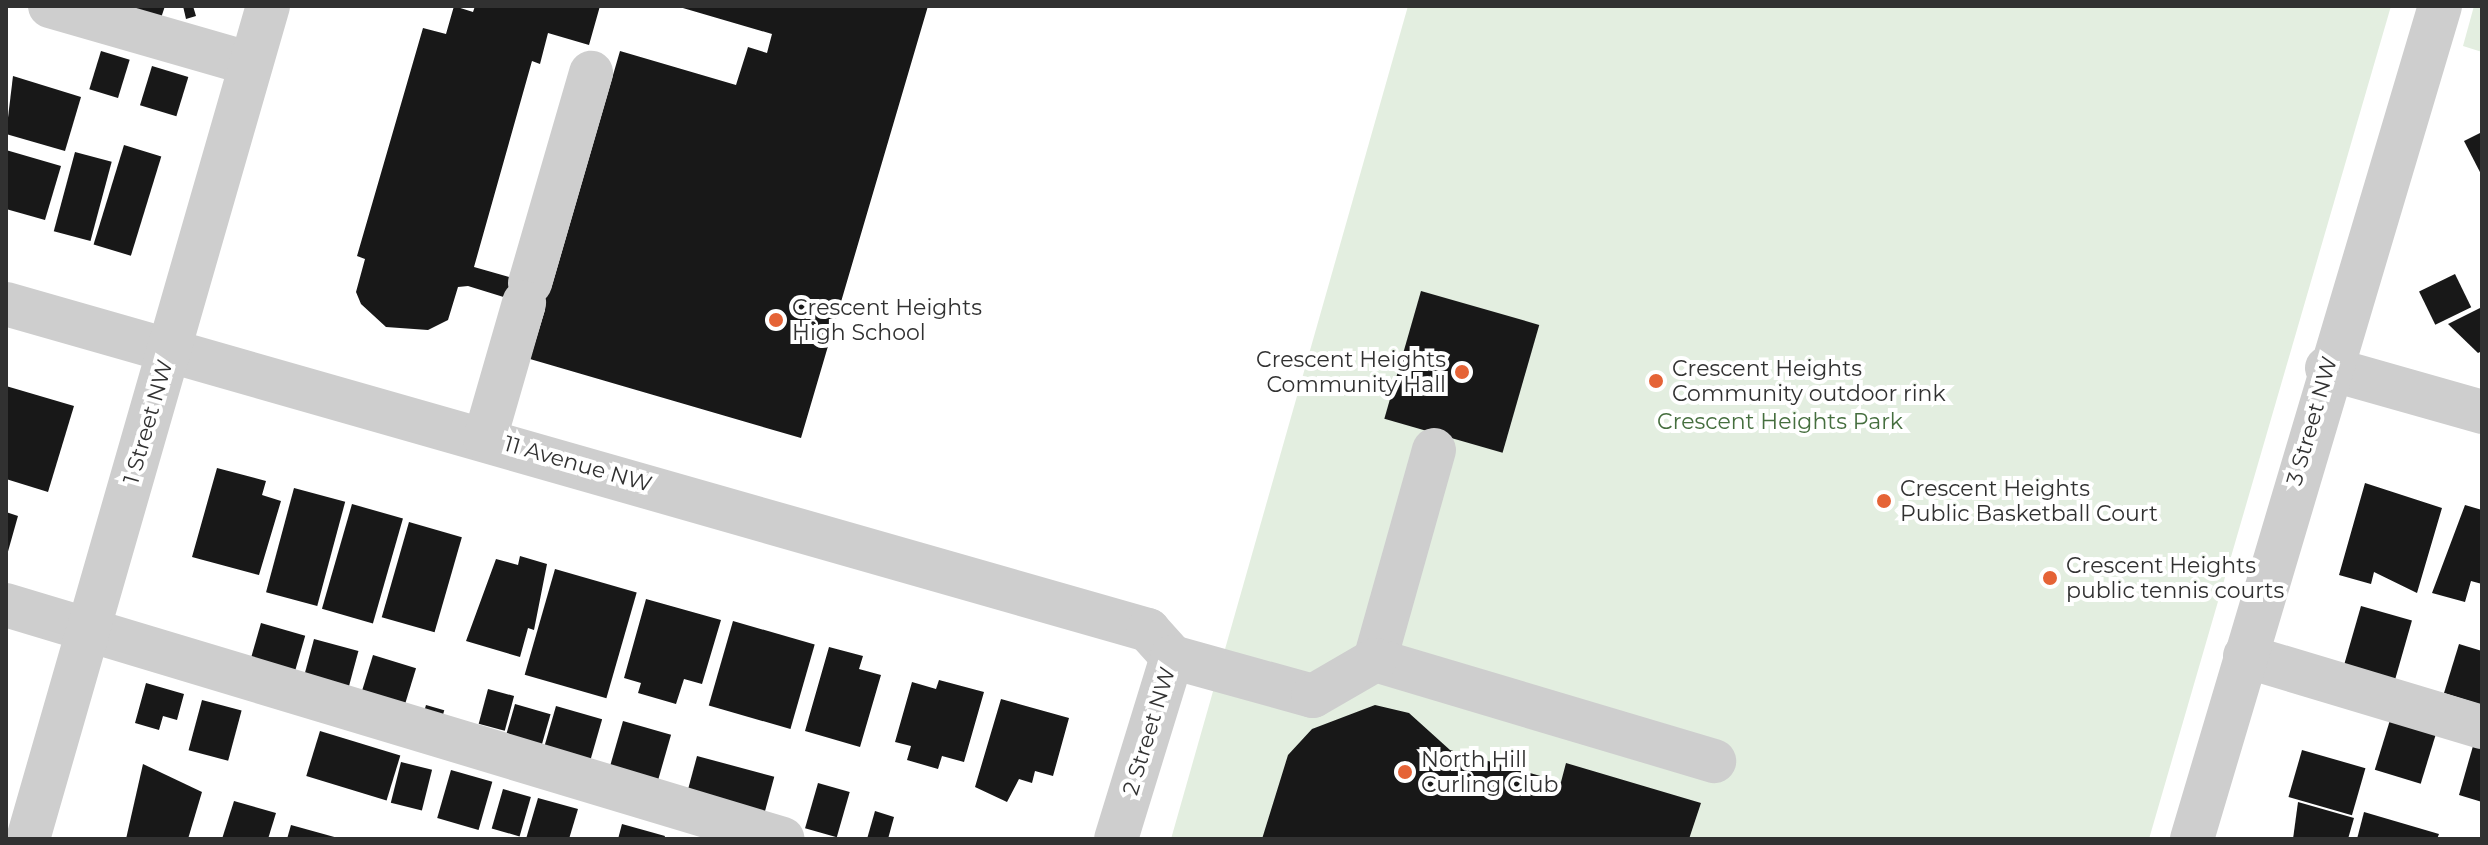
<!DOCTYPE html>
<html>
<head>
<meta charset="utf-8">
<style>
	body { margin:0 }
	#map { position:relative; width:2488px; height:845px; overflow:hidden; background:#fff; font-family:Montserrat,sans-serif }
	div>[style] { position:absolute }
	.green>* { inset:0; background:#e3eee0 }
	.building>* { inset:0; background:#181818; transform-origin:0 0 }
	.minor>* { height:44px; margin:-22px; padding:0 22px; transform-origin:22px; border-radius:22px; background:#cecece }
	.dots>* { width:22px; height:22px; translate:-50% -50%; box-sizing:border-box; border:4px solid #fff; border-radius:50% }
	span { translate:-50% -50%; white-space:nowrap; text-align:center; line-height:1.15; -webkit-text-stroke:8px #fff; paint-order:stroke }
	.poi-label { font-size:22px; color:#313131 }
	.left { translate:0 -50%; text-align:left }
	.right { translate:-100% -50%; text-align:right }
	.street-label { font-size:22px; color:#313131 }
	.park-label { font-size:22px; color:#456e3e }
	.frame { position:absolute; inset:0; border:8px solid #313131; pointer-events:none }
</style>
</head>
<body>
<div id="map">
	<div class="green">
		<i style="clip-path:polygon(1408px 6px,2391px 6px,2149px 839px,1171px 839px)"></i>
		<i style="clip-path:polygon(2474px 6px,2482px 6px,2482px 52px,2463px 46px)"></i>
	</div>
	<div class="building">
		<i style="clip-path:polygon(111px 6px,165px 6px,160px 21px)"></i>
		<i style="clip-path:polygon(183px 6px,193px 6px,196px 16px,186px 19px)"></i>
		<i style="clip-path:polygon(454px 6px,473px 12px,475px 6px,600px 6px,589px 45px,548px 33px,540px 64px,532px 61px,474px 267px,551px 289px,620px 51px,736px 85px,748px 47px,767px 53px,772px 34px,676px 6px,928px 6px,801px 438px,530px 359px,545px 310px,468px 286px,458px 287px,448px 320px,428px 330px,386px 327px,361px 304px,356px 292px,365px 259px,357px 256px,423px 28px,446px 34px)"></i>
		<i style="left:101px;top:51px;width:30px;height:40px;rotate:17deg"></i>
		<i style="left:152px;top:66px;width:38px;height:41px;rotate:17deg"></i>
		<i style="clip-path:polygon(13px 76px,81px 97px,65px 151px,6px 134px)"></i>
		<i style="clip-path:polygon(2482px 132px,2482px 176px,2464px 141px)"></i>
		<i style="left:124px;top:145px;width:39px;height:104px;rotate:17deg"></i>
		<i style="clip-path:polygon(6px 150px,61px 166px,45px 220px,6px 209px)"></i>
		<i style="left:75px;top:152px;width:38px;height:82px;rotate:15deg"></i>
		<i style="left:2455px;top:274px;width:37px;height:40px;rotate:64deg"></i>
		<i style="left:1421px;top:291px;width:123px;height:133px;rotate:16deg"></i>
		<i style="clip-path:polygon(2482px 307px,2482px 351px,2478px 353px,2448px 324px)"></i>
		<i style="clip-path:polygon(6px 386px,74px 406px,48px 492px,6px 479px)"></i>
		<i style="clip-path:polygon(217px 468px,266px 481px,262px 495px,281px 501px,259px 575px,192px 557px)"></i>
		<i style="clip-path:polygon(2365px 483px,2442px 508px,2417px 593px,2374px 572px,2371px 584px,2339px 575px)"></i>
		<i style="left:294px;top:488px;width:53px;height:108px;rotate:15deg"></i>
		<i style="left:352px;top:504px;width:53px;height:109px;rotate:16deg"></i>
		<i style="clip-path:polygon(2465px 505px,2482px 510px,2482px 584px,2471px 581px,2465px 602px,2432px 593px)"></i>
		<i style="clip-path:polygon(6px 512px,18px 516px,7px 555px,6px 554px)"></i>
		<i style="left:409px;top:522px;width:55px;height:99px;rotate:16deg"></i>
		<i style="clip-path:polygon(520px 556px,547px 564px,534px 630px,528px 628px,520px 657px,466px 641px,496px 559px,518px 565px)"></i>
		<i style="left:555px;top:569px;width:85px;height:110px;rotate:16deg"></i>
		<i style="clip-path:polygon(646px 599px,721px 620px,702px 684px,684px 679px,676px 704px,638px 693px,641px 683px,624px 678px)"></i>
		<i style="left:2361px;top:606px;width:53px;height:64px;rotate:16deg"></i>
		<i style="left:733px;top:621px;width:85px;height:88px;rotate:16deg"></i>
		<i style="left:261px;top:623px;width:46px;height:48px;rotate:16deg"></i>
		<i style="left:314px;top:639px;width:46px;height:46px;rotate:15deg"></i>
		<i style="clip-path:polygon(2459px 644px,2482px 651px,2482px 705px,2444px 693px)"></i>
		<i style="clip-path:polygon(829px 647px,863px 656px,859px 669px,881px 675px,860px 747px,805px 731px)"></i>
		<i style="left:373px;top:655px;width:45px;height:45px;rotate:17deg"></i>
		<i style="clip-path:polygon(939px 680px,984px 692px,964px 762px,942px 756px,938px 769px,907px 760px,911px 746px,895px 742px,912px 682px,936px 689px)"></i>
		<i style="clip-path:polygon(146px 683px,184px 694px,177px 720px,163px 716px,159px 730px,135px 723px)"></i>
		<i style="left:488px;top:689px;width:27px;height:36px;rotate:15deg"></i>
		<i style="clip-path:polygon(1001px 699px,1069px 718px,1053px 776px,1035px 771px,1032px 783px,1019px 779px,1007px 802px,975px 787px)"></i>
		<i style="left:202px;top:700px;width:41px;height:52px;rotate:15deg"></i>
		<i style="left:515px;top:704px;width:37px;height:36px;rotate:16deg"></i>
		<i style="left:426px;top:705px;width:19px;height:13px;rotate:16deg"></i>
		<i style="clip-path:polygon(1375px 705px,1409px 713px,1450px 750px,1561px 782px,1566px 763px,1701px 803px,1689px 839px,1262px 839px,1288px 755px,1312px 729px)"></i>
		<i style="left:556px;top:706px;width:48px;height:49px;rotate:16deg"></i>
		<i style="left:2390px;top:720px;width:48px;height:52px;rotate:17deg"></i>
		<i style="left:623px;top:721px;width:50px;height:54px;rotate:16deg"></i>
		<i style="left:320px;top:731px;width:84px;height:47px;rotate:17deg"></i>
		<i style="clip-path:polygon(2473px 746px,2482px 749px,2482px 802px,2459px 795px)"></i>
		<i style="left:2302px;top:750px;width:66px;height:49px;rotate:16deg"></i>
		<i style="left:697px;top:756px;width:80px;height:41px;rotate:15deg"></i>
		<i style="left:401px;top:762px;width:32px;height:42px;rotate:14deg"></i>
		<i style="clip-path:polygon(143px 764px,202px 792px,188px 839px,126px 839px)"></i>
		<i style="left:451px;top:770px;width:43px;height:50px;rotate:16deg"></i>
		<i style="left:818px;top:783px;width:33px;height:47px;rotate:16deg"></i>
		<i style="left:503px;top:789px;width:29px;height:41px;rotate:16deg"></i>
		<i style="clip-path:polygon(538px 798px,578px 809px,569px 839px,526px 839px)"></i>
		<i style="clip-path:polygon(234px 801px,276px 813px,268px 839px,222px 839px)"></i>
		<i style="clip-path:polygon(2298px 802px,2354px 818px,2348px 839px,2293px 839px)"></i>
		<i style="clip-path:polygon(875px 811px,894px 817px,888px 839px,867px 839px)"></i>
		<i style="clip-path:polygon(2364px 812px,2439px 834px,2437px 839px,2357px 839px)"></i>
		<i style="clip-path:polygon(622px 824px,665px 836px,664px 839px,618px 839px)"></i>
		<i style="clip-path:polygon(291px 825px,338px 838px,338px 839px,287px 839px)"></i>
	</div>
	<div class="minor">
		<i style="left:50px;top:6px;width:209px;rotate:16.1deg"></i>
		<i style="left:530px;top:283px;width:219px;rotate:-73.8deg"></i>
		<i style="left:6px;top:304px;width:1188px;rotate:15.93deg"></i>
		<i style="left:1148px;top:630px;width:36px;rotate:48deg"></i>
		<i style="left:1172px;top:657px;width:190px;rotate:107.1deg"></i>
		<i style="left:2327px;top:368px;width:161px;rotate:15.8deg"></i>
		<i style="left:485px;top:438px;width:141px;rotate:-73.9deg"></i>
		<i style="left:1434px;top:450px;width:218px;rotate:105.7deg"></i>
		<i style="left:1375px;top:660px;width:354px;rotate:16.6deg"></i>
		<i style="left:6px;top:605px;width:811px;rotate:16.76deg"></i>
		<i style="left:2245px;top:656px;width:247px;rotate:16.7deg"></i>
		<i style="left:1172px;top:657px;width:146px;rotate:15.5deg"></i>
		<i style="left:1313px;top:696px;width:72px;rotate:-30.1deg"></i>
		<i style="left:28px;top:839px;width:867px;rotate:-73.93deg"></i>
		<i style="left:2192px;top:839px;width:869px;rotate:-73.42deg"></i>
	</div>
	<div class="dots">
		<i style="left:776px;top:320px;background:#e56336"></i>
		<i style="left:1462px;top:372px;background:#e56336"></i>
		<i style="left:1656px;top:381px;background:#e56336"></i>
		<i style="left:1884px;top:501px;background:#e56336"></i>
		<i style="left:2050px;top:578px;background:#e56336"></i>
		<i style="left:1405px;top:772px;background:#e56336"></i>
	</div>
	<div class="poi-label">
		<span class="left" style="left:792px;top:320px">Crescent Heights<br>High School</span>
		<span class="right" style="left:1446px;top:372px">Crescent Heights<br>Community Hall</span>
		<span class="left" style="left:1672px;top:381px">Crescent Heights<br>Community outdoor rink</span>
		<span class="left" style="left:1900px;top:501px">Crescent Heights<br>Public Basketball Court</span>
		<span class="left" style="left:2066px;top:578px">Crescent Heights<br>public tennis courts</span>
		<span class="left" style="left:1421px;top:772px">North Hill<br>Curling Club</span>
	</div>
	<div class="street-label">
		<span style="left:2312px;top:421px;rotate:-74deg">3 Street NW</span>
		<span style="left:148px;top:422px;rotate:-74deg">1 Street NW</span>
		<span style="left:578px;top:464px;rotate:16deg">11 Avenue NW</span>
		<span style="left:1149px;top:731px;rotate:-73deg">2 Street NW</span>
	</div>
	<div class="park-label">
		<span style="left:1780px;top:422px">Crescent Heights Park</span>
	</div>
	<div class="frame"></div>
</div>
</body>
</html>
